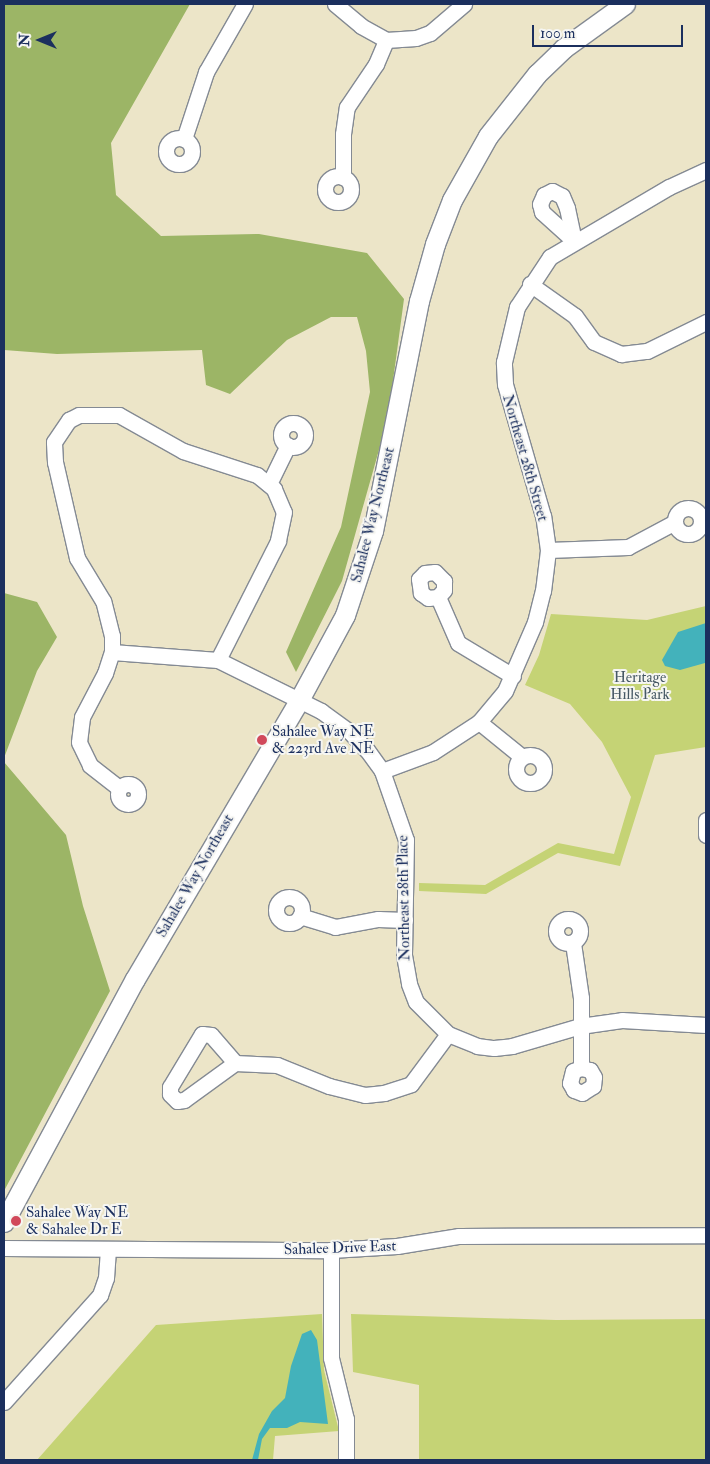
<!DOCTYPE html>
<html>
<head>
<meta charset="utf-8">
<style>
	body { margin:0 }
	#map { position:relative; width:710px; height:1464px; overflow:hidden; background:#ece5c8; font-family:"IM FELL Double Pica",serif }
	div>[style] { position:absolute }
	.green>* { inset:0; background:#c5d375 }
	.forest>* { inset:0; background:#9cb566 }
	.water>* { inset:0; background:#43b2bb }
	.roads { filter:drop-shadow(1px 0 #848a93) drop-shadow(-1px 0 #848a93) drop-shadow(0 1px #848a93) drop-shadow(0 -1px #848a93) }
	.minor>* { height:15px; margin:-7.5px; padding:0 7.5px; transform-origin:7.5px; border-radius:7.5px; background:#fff }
	.minor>.ring { margin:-7.5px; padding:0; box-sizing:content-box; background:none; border:15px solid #fff; border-radius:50% }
	.major>* { height:19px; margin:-9.5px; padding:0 9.5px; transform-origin:9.5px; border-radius:9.5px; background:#fff }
	.dots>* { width:14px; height:14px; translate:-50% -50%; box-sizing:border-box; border:2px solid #f6f6f2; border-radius:50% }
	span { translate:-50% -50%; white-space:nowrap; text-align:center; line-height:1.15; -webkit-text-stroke:4px #f6f6f2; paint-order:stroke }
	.street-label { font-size:15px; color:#1b2f5e }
	.park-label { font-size:15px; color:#465864 }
	.poi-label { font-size:15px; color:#1b2f5e }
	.left { translate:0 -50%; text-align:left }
	.frame { position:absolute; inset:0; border:5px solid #1b2f5e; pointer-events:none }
	.north { position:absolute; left:15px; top:15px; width:50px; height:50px; -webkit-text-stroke:4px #f6f6f2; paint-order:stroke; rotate:270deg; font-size:14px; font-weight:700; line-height:20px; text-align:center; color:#1b2f5e }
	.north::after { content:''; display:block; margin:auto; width:18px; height:22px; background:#1b2f5e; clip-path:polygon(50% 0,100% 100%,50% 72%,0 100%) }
	.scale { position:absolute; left:532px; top:25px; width:151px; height:22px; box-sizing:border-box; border:2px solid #1b2f5e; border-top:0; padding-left:6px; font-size:15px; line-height:18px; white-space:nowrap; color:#1b2f5e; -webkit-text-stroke:4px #f6f6f2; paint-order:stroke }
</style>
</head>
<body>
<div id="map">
	<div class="green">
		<i style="clip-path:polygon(706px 606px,706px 747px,655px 755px,620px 866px,558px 853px,486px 894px,419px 891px,419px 883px,485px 885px,558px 843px,614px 854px,631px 797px,602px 742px,570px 704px,525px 685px,539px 655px,551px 614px,647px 620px)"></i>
		<i style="clip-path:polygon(322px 1314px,324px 1370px,339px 1431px,275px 1436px,273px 1460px,37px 1460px,156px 1325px)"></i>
		<i style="clip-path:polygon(351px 1314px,556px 1320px,706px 1319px,706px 1460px,419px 1460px,419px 1385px,353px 1372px)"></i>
	</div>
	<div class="forest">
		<i style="clip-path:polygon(4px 4px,190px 4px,111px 143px,116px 195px,161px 236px,259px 234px,367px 253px,404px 299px,388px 418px,342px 581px,296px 672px,286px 652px,341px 527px,370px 392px,366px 351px,357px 317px,331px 317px,287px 340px,230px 394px,206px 385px,202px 350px,57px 354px,4px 350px)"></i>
		<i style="clip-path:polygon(4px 593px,37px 602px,57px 637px,37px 671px,4px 758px)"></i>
		<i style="clip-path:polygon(4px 762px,66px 835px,83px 906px,110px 991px,4px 1191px)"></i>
	</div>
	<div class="water">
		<i style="clip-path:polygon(706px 623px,705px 663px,680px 670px,665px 666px,662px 660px,678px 632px)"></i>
		<i style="clip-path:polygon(311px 1330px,317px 1340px,328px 1424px,300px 1422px,287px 1428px,270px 1428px,262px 1439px,258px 1460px,252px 1460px,259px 1434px,272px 1411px,285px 1398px,291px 1366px,302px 1334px)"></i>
	</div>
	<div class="roads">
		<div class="minor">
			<i style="left:335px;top:4px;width:34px;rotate:40deg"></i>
			<i style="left:361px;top:26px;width:29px;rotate:29deg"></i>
			<i class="ring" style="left:166px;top:138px;width:11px;height:11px"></i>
			<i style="left:184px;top:139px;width:71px;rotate:-71.8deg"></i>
			<i style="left:206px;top:72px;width:78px;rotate:-60.2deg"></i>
			<i class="ring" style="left:325px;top:176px;width:11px;height:11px"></i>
			<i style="left:343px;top:177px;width:43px;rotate:-90deg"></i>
			<i style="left:343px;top:134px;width:27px;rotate:-82deg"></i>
			<i style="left:347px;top:107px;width:52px;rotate:-56deg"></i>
			<i style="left:376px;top:64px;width:26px;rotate:-67deg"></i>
			<i style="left:386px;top:40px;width:30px;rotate:-4deg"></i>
			<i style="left:416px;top:38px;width:15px;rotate:-20deg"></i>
			<i style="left:430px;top:33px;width:45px;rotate:-40.5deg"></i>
			<i style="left:552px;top:191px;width:11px;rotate:27deg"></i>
			<i style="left:562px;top:196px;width:13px;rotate:67deg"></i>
			<i style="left:567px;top:208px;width:34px;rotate:78deg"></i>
			<i style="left:574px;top:241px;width:43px;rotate:-137.8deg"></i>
			<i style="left:542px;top:212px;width:8px;rotate:-104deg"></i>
			<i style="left:540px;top:204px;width:10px;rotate:-66deg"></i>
			<i style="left:544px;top:195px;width:9px;rotate:-27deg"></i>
			<i style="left:530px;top:284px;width:55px;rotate:35.4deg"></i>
			<i style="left:575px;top:316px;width:32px;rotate:54deg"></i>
			<i style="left:594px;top:342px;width:30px;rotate:24deg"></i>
			<i style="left:621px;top:354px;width:26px;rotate:-7deg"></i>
			<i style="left:647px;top:351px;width:66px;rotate:-26.2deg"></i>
			<i class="ring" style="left:281px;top:423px;width:9px;height:9px"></i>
			<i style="left:269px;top:484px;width:43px;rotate:-64deg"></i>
			<i class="ring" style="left:675px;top:508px;width:11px;height:11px"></i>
			<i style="left:548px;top:550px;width:80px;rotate:-2.1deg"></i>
			<i style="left:628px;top:547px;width:53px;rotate:-28deg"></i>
			<i style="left:438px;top:597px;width:10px;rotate:174deg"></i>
			<i style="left:428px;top:598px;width:9px;rotate:-144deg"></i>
			<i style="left:421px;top:593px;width:14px;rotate:-98deg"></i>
			<i style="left:419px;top:579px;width:8px;rotate:-45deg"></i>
			<i style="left:425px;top:573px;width:10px;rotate:-6deg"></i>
			<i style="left:435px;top:572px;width:13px;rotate:45deg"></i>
			<i style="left:444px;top:581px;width:9px;rotate:90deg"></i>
			<i style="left:444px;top:590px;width:9px;rotate:131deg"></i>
			<i style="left:438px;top:597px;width:50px;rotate:66.5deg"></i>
			<i style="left:458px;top:643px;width:64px;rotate:31deg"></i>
			<i style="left:112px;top:652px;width:106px;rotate:4.3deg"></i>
			<i style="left:218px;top:660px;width:115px;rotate:26.3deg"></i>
			<i style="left:321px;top:711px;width:34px;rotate:36deg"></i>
			<i style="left:349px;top:731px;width:26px;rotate:47deg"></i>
			<i style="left:367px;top:750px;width:26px;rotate:54deg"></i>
			<i style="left:382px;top:771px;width:73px;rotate:70.8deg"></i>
			<i style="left:406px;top:840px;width:115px;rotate:91deg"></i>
			<i style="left:404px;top:955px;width:29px;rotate:80deg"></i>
			<i style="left:409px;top:984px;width:19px;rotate:69deg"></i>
			<i style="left:416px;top:1002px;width:45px;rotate:45deg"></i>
			<i style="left:448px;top:1034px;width:31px;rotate:22deg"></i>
			<i style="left:477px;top:1046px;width:17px;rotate:7deg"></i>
			<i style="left:494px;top:1048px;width:18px;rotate:-6deg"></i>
			<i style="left:512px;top:1046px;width:71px;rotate:-16.4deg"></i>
			<i style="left:580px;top:1026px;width:42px;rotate:-8.1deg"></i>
			<i style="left:622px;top:1020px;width:84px;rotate:3.4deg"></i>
			<i style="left:479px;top:722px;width:55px;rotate:39.1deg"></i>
			<i class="ring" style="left:516px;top:755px;width:13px;height:13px"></i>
			<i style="left:382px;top:771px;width:54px;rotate:-20.4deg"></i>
			<i style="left:433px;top:752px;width:55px;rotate:-33.1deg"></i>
			<i style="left:479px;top:722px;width:40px;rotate:-50deg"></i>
			<i style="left:505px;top:691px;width:75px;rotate:-66.5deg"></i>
			<i style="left:535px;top:622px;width:32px;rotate:-76deg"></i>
			<i style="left:543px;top:591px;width:41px;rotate:-83deg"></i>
			<i style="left:548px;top:550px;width:34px;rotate:-98deg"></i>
			<i style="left:543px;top:516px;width:137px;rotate:-106.1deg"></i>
			<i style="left:505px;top:384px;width:22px;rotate:-93deg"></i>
			<i style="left:504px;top:362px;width:57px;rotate:-76.7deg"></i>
			<i style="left:517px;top:307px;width:60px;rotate:-56.6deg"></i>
			<i style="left:550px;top:257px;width:138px;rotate:-30.5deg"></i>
			<i style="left:669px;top:187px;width:41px;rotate:-24.7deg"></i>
			<i class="ring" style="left:118px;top:784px;width:5px;height:5px"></i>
			<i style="left:119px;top:788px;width:37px;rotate:-142deg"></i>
			<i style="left:90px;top:765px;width:25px;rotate:-116deg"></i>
			<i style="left:79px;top:742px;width:25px;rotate:-83deg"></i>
			<i style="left:82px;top:717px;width:50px;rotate:-62.4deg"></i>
			<i style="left:105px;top:673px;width:22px;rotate:-72deg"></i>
			<i style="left:112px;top:652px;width:16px;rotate:-90deg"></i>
			<i style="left:112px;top:636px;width:36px;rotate:-104deg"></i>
			<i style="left:103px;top:601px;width:50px;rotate:-121.2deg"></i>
			<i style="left:77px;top:558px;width:98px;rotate:-102.9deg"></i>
			<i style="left:55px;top:462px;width:20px;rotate:-93deg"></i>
			<i style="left:54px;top:442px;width:27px;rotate:-56deg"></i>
			<i style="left:69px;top:420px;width:11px;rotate:-27deg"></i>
			<i style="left:79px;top:415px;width:40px"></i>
			<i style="left:119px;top:415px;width:73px;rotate:29.4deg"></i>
			<i style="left:183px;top:451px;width:78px;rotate:18deg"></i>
			<i style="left:257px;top:475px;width:22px;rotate:39deg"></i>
			<i style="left:274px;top:489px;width:25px;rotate:67deg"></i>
			<i style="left:284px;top:512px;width:30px;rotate:102deg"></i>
			<i style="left:278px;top:541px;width:133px;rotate:116.8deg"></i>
			<i style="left:706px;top:820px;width:15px;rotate:90deg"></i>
			<i class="ring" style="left:276px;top:897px;width:11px;height:11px"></i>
			<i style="left:300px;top:916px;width:37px;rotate:17deg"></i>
			<i style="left:335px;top:927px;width:44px;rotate:-10.5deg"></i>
			<i style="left:378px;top:919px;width:27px;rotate:2deg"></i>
			<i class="ring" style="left:556px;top:919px;width:9px;height:9px"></i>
			<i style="left:573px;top:943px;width:56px;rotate:81.7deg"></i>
			<i style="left:581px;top:998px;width:70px;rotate:90deg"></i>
			<i style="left:581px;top:1068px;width:9px;rotate:13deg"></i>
			<i style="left:590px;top:1070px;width:8px;rotate:60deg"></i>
			<i style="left:594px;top:1077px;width:9px;rotate:96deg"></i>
			<i style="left:593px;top:1086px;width:13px;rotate:148deg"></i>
			<i style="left:582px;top:1093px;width:9px;rotate:-159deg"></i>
			<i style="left:574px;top:1090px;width:8px;rotate:-120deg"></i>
			<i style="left:570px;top:1083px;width:12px;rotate:-76deg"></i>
			<i style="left:573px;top:1071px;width:9px;rotate:-21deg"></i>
			<i style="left:235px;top:1063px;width:63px;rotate:144deg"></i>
			<i style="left:184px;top:1100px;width:7px;rotate:172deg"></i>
			<i style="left:177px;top:1101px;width:10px;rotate:-135deg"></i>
			<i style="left:170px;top:1094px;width:7px;rotate:-90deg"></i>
			<i style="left:170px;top:1087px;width:62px;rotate:-58.9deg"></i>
			<i style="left:202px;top:1034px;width:9px;rotate:6deg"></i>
			<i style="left:211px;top:1035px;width:37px;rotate:49deg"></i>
			<i style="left:235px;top:1063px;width:42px;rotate:2.7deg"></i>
			<i style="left:277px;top:1065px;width:56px;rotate:22deg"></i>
			<i style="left:329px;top:1086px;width:37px;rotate:14deg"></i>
			<i style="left:365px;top:1095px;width:19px;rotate:-6deg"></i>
			<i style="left:384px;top:1093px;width:28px;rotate:-18deg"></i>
			<i style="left:411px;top:1084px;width:62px;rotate:-53.5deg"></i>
			<i style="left:4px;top:1248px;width:327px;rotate:0.4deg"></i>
			<i style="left:331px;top:1250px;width:66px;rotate:-3.5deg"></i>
			<i style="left:397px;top:1246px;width:63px;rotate:-9.2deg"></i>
			<i style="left:459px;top:1236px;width:247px;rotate:-0.2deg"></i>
			<i style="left:331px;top:1250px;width:108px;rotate:90deg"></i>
			<i style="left:331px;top:1358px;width:63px;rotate:76.2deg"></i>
			<i style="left:346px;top:1419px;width:41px;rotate:90deg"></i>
			<i style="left:4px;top:1402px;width:144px;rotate:-48.1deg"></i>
			<i style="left:100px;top:1295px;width:18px;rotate:-71deg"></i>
			<i style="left:106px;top:1278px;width:29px;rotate:-86deg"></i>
		</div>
		<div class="major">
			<i style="left:4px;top:1222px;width:276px;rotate:-61.7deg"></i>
			<i style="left:135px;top:979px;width:321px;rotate:-59.5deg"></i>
			<i style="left:298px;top:702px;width:99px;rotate:-61.6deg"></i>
			<i style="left:345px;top:615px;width:89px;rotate:-71.6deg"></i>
			<i style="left:373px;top:531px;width:235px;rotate:-78.7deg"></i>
			<i style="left:419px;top:301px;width:59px;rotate:-74.3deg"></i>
			<i style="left:435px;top:244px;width:47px;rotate:-68.9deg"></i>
			<i style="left:452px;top:200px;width:73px;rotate:-60.6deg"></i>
			<i style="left:488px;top:136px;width:79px;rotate:-51.7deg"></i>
			<i style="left:537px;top:74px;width:37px;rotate:-44deg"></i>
			<i style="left:564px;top:48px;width:75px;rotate:-35.8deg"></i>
		</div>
	</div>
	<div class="dots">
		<i style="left:262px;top:740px;background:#d1495b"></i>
		<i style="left:16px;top:1221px;background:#d1495b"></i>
	</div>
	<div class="street-label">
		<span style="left:525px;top:458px;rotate:74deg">Northeast 28th Street</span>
		<span style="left:373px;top:515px;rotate:-76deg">Sahalee Way Northeast</span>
		<span style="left:195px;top:876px;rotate:-60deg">Sahalee Way Northeast</span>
		<span style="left:404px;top:898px;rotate:-91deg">Northeast 28th Place</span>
		<span style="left:340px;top:1248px;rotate:-2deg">Sahalee Drive East</span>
	</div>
	<div class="park-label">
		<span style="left:640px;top:686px">Heritage<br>Hills Park</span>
	</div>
	<div class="poi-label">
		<span class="left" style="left:272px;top:740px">Sahalee Way NE<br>&amp; 223rd Ave NE</span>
		<span class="left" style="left:26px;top:1221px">Sahalee Way NE<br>&amp; Sahalee Dr E</span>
	</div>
	<div class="frame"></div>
	<div class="north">N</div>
	<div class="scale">100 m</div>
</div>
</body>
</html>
